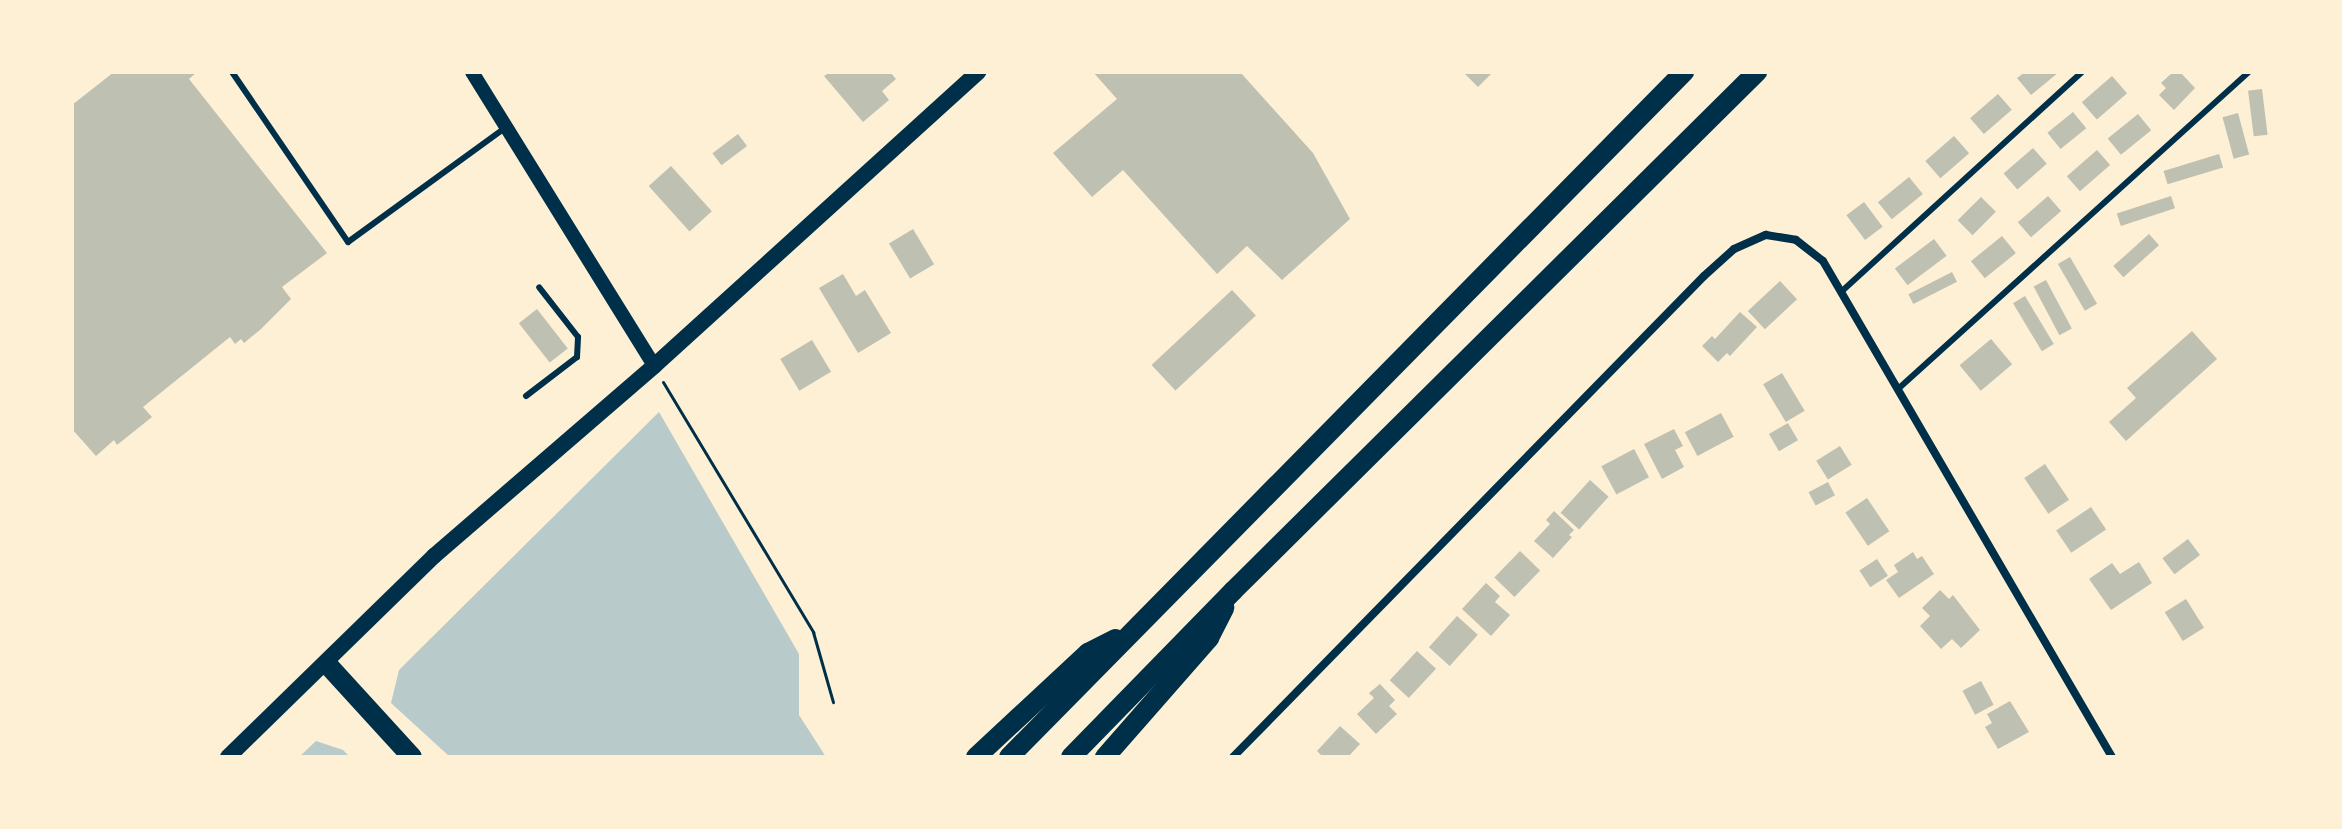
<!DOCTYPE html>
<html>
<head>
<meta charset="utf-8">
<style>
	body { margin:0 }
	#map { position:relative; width:2342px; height:829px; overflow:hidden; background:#fdf0d5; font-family:Lato,sans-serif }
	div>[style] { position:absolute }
	.green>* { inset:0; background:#b9caca }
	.building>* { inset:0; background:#bec0b2; transform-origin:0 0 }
	.path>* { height:3px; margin:-1.5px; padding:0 1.5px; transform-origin:1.5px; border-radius:1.5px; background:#003049 }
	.service>* { height:6px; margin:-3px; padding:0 3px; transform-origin:3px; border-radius:3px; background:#003049 }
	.minor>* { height:8px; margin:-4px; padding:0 4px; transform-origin:4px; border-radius:4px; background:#003049 }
	.tertiary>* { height:14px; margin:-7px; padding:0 7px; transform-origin:7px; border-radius:7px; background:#003049 }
	.secondary>* { height:16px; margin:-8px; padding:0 8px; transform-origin:8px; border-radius:8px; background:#003049 }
	.motorway>* { height:20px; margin:-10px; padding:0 10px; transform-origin:10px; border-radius:10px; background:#003049 }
	span { translate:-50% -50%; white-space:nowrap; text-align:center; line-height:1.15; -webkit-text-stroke:7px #fdf0d5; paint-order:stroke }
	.frame { position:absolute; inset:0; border:74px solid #fdf0d5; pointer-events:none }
</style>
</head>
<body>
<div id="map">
	<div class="green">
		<i style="clip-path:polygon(659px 412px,799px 654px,799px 715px,826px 757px,450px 757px,391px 703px,399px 670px)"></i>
		<i style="clip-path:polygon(316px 741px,343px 750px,350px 757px,299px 757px)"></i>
	</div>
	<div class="building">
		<i style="clip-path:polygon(114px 72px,197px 72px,189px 79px,327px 253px,282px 287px,291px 299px,261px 329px,244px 343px,241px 339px,235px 344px,230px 337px,143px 407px,152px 417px,117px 445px,114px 440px,96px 456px,72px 429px,72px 105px)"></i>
		<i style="clip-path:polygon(830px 72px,890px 72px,896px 79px,882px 91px,889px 100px,863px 122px,824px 76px)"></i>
		<i style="clip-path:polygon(1093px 72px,1240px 72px,1313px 153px,1350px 219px,1282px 280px,1247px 246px,1217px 274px,1123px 170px,1092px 197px,1053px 153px,1117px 99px)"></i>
		<i style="clip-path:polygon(1463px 72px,1493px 72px,1478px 87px)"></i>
		<i style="clip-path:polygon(2025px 72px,2059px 72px,2031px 95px,2017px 78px)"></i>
		<i style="clip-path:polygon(2173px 72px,2180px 72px,2195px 88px,2174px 110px,2159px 95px,2166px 88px,2161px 83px)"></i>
		<i style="left:2112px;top:76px;width:23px;height:40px;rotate:49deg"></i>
		<i style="left:2262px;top:89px;width:46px;height:14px;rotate:83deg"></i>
		<i style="left:1998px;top:94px;width:21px;height:37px;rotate:49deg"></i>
		<i style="left:2073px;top:112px;width:21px;height:33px;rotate:51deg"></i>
		<i style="left:2238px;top:113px;width:43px;height:16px;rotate:75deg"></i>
		<i style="left:2138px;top:114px;width:21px;height:39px;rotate:51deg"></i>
		<i style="left:738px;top:134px;width:15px;height:32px;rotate:53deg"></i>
		<i style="left:1954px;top:136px;width:23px;height:38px;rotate:49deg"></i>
		<i style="left:2033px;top:148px;width:21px;height:39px;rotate:49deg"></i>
		<i style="left:2097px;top:150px;width:20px;height:40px;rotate:49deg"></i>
		<i style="left:2219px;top:154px;width:14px;height:58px;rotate:73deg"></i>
		<i style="left:671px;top:166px;width:61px;height:30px;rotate:48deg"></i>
		<i style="left:1909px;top:177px;width:22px;height:40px;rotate:51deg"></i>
		<i style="left:2048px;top:196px;width:20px;height:40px;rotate:49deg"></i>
		<i style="left:2171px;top:196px;width:13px;height:57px;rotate:72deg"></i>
		<i style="left:1981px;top:197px;width:21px;height:33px;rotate:45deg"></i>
		<i style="left:1864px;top:202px;width:31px;height:22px;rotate:53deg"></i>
		<i style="left:913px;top:229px;width:41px;height:28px;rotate:59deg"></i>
		<i style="left:2149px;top:234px;width:15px;height:48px;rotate:48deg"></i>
		<i style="left:2002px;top:236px;width:22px;height:40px;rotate:51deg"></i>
		<i style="left:1934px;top:239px;width:21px;height:49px;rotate:53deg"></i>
		<i style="left:2070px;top:257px;width:54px;height:14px;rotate:60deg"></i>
		<i style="left:1952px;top:272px;width:11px;height:49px;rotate:63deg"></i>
		<i style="clip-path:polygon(843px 274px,856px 296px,865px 290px,891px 333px,858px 353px,819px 288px)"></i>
		<i style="left:2046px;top:280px;width:55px;height:14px;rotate:62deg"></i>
		<i style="left:1780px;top:281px;width:25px;height:44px;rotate:47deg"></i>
		<i style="left:1232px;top:290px;width:35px;height:110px;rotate:47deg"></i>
		<i style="left:2025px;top:296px;width:56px;height:14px;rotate:59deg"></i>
		<i style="left:537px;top:309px;width:50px;height:23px;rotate:52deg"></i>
		<i style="clip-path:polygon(1740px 312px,1757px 327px,1730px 356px,1727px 353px,1718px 362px,1702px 346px,1712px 336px,1715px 339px)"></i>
		<i style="clip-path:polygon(2192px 331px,2217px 359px,2126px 441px,2109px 422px,2136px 398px,2127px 388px)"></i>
		<i style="left:1991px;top:339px;width:33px;height:41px;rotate:50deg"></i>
		<i style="left:812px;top:340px;width:37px;height:37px;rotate:59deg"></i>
		<i style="left:1782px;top:373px;width:44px;height:22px;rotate:59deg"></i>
		<i style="left:1721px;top:413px;width:27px;height:41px;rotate:62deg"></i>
		<i style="left:1788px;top:423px;width:20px;height:22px;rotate:60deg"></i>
		<i style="clip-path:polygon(1674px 429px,1683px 446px,1675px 450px,1684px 467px,1662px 479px,1644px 444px)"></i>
		<i style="left:1840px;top:446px;width:22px;height:28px;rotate:58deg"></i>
		<i style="left:1634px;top:449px;width:32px;height:37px;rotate:62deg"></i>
		<i style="left:2045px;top:464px;width:43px;height:25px;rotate:56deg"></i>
		<i style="left:1590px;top:480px;width:25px;height:44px;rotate:42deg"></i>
		<i style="left:1828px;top:482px;width:15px;height:22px;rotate:62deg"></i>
		<i style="left:1867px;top:498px;width:40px;height:26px;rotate:56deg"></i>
		<i style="left:2091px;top:507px;width:27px;height:42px;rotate:56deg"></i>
		<i style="clip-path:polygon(1554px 511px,1574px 530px,1569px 535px,1572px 537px,1553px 558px,1534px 541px,1550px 524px,1546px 520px)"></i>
		<i style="left:2188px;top:539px;width:20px;height:32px;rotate:53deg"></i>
		<i style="left:1520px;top:551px;width:28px;height:37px;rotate:44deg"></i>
		<i style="clip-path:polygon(1913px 552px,1917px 559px,1922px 556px,1934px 574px,1899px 598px,1886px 580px,1898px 572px,1894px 565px)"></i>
		<i style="left:1877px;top:559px;width:20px;height:21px;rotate:57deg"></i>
		<i style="clip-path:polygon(2139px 562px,2152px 583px,2111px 610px,2089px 579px,2112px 563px,2120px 574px)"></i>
		<i style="clip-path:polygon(1486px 583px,1500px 596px,1495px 602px,1510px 615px,1491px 636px,1462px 609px)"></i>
		<i style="clip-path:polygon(1940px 590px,1949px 599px,1953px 595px,1980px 630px,1961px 648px,1952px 639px,1941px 649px,1920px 626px,1930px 616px,1922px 608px)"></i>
		<i style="left:2186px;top:599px;width:34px;height:25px;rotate:58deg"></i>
		<i style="left:1457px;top:616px;width:28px;height:42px;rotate:42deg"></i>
		<i style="left:1417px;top:651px;width:26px;height:40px;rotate:43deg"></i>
		<i style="left:1981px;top:681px;width:27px;height:21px;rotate:62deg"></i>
		<i style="clip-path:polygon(1380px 684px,1395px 700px,1389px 706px,1397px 714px,1376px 734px,1357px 714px,1374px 698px,1369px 693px)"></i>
		<i style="clip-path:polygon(2010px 701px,2029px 732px,1998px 749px,1985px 727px,1992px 723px,1987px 714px)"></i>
		<i style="clip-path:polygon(1340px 726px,1360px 744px,1348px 757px,1323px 757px,1317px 751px)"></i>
	</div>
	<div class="path">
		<i style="left:663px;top:382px;width:292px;rotate:59deg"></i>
		<i style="left:813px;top:632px;width:73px;rotate:74.1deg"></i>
	</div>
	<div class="service">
		<i style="left:232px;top:72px;width:206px;rotate:55.7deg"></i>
		<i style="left:348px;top:242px;width:195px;rotate:-36deg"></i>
		<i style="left:1841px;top:292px;width:326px;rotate:-42.4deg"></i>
		<i style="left:1898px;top:389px;width:473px;rotate:-42.1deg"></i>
		<i style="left:526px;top:396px;width:64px;rotate:-37.4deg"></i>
		<i style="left:577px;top:357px;width:20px;rotate:-87deg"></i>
		<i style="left:578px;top:337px;width:63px;rotate:-128deg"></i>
	</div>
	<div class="minor">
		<i style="left:1233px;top:757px;width:673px;rotate:-45.6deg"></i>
		<i style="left:1704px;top:276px;width:40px;rotate:-42deg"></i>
		<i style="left:1734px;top:249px;width:35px;rotate:-24deg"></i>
		<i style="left:1766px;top:235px;width:30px;rotate:9deg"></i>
		<i style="left:1796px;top:240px;width:34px;rotate:38deg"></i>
		<i style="left:1823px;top:261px;width:574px;rotate:59.77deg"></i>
	</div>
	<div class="tertiary">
		<i style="left:472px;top:72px;width:346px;rotate:58.2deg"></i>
	</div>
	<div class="secondary">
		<i style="left:228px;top:757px;width:288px;rotate:-44.3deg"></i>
		<i style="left:434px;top:556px;width:291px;rotate:-40.8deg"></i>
		<i style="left:654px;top:366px;width:438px;rotate:-42.2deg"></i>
	</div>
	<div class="motorway">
		<i style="left:327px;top:664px;width:126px;rotate:47.6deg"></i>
		<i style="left:976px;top:757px;width:153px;rotate:-42.9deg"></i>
		<i style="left:1088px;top:653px;width:31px;rotate:-27deg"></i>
		<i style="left:1009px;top:757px;width:962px;rotate:-45.42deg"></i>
		<i style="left:1071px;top:757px;width:232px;rotate:-45.7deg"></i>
		<i style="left:1233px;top:591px;width:738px;rotate:-44.73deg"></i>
		<i style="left:1105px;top:757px;width:158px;rotate:-48.8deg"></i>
		<i style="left:1209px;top:638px;width:34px;rotate:-63deg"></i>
	</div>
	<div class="frame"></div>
</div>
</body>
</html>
